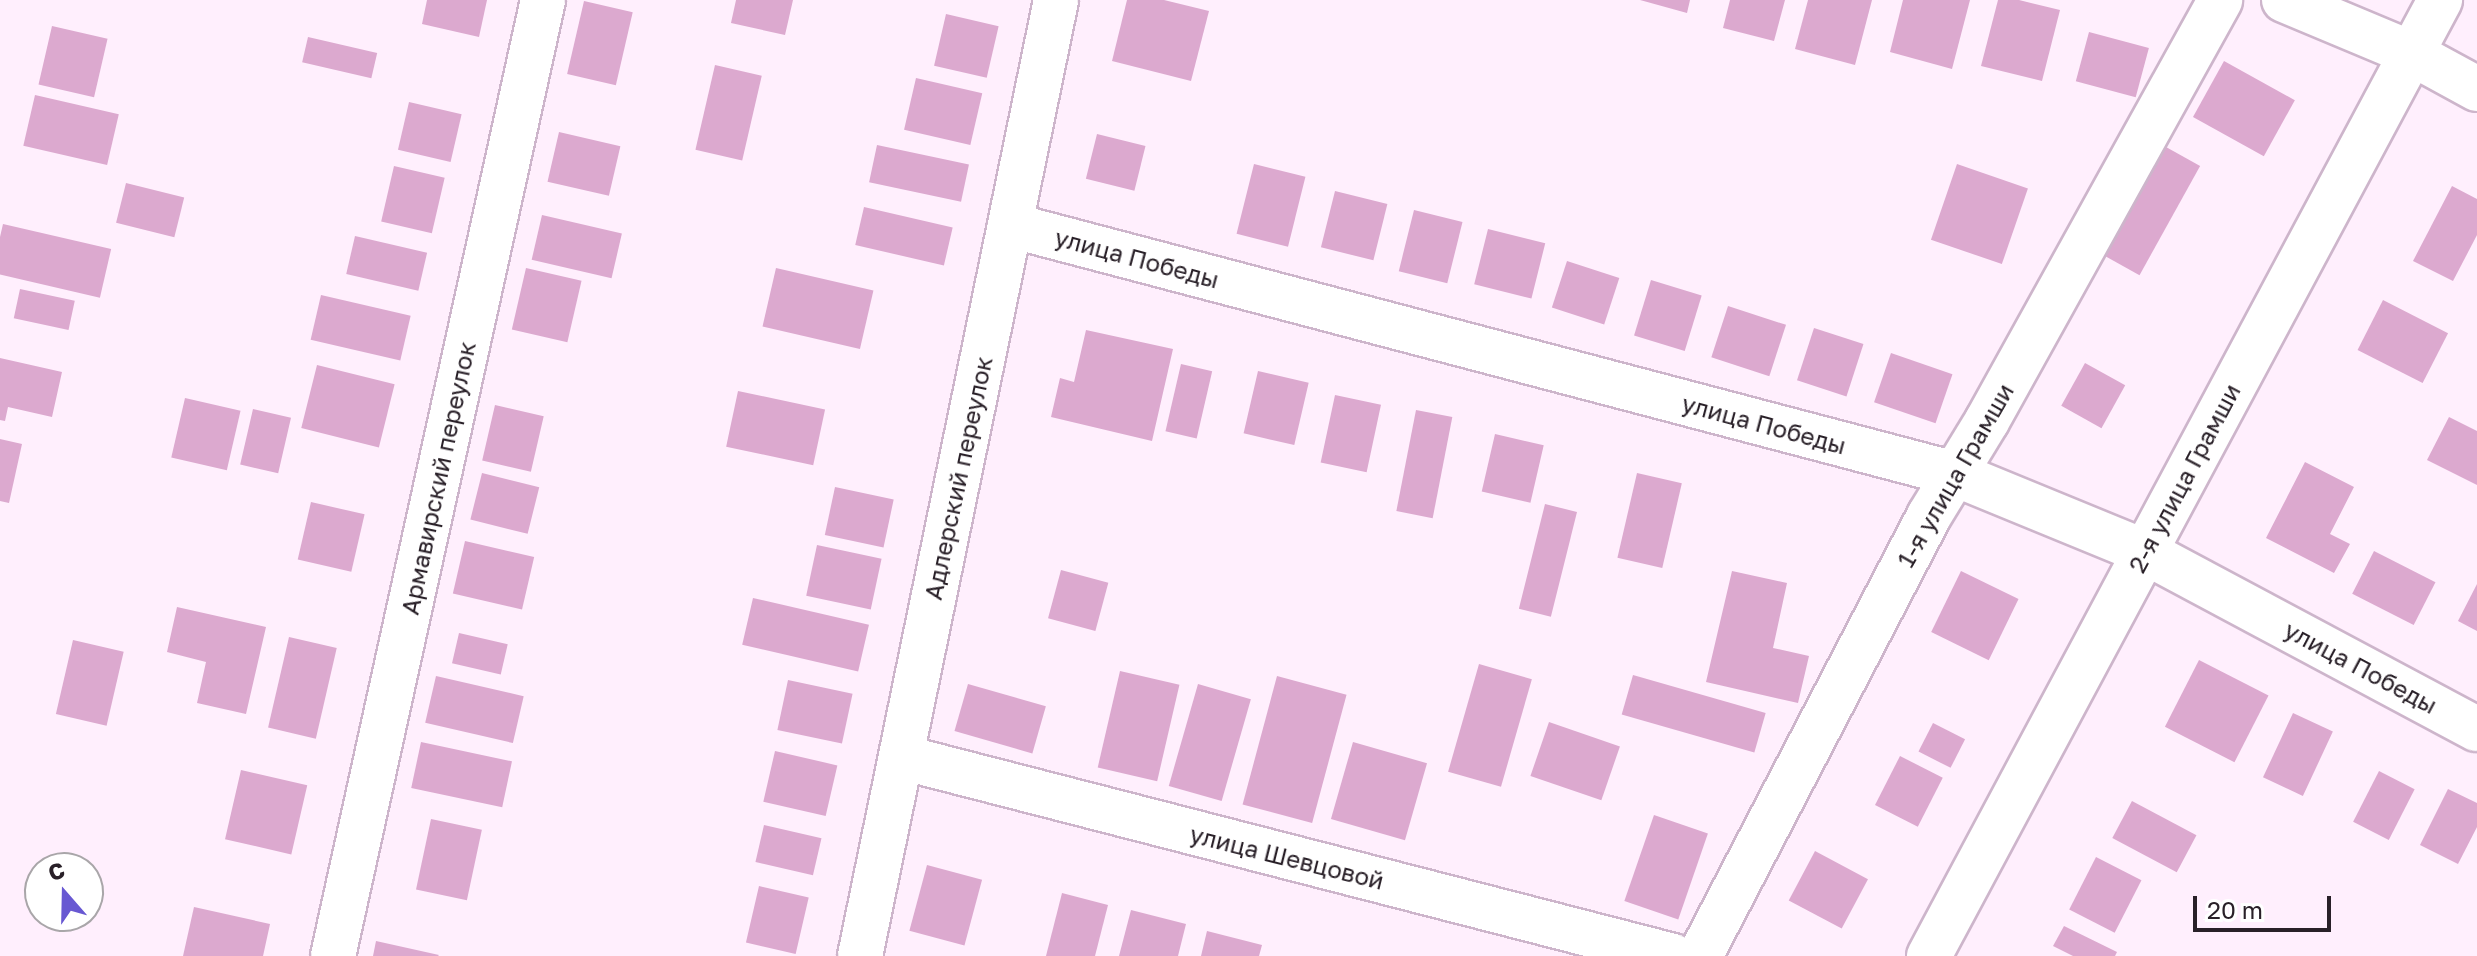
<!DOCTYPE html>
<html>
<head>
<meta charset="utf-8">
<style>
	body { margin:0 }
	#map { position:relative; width:2477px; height:956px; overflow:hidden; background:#ffeffd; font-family:"Golos Text",sans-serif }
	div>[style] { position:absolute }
	.building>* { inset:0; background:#dca9cf; transform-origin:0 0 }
	.roads { filter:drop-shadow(2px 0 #cdb5cb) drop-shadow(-2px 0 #cdb5cb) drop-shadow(0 2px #cdb5cb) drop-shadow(0 -2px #cdb5cb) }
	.minor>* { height:44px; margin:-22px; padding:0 22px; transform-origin:22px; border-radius:22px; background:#fff }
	span { translate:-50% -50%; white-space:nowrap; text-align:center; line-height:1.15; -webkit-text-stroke:6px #fff; paint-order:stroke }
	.street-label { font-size:24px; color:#292028 }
	.north { position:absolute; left:24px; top:852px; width:80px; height:80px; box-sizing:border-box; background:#fff; border:2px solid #a9a6a9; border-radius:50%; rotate:340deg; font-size:22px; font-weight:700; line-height:32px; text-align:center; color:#292028 }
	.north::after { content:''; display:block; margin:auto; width:28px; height:36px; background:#6858d2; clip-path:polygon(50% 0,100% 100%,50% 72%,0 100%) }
	.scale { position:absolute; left:2193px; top:896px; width:138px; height:36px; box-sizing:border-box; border:4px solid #292028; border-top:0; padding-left:10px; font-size:24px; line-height:28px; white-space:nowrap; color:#292028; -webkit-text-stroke:6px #fff; paint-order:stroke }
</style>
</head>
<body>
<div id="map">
	<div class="building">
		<i style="clip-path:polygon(427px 0,487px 0,479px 37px,422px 24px)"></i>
		<i style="clip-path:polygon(736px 0,793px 0,785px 35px,731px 23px)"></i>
		<i style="clip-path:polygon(1127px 0,1164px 0,1209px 11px,1191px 81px,1112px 61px)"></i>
		<i style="clip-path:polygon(1640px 0,1690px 0,1687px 13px)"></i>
		<i style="clip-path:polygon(1730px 0,1785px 0,1774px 41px,1723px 28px)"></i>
		<i style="clip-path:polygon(1808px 0,1872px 0,1855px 65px,1795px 49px)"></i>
		<i style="clip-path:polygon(1903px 0,1970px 0,1952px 69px,1890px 52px)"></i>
		<i style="clip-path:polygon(1998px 0,2019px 0,2060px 10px,2042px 81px,1981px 66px)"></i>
		<i style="left:584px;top:1px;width:50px;height:75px;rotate:13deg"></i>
		<i style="left:946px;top:14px;width:54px;height:53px;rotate:13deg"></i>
		<i style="left:52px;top:26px;width:57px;height:60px;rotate:13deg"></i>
		<i style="left:2089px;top:32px;width:62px;height:51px;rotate:15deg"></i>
		<i style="left:308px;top:37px;width:71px;height:26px;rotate:13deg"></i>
		<i style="left:2224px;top:61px;width:81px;height:64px;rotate:29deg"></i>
		<i style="left:715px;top:65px;width:48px;height:87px;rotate:13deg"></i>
		<i style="left:916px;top:78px;width:68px;height:53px;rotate:13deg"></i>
		<i style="left:35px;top:95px;width:86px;height:52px;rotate:13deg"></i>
		<i style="left:409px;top:102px;width:54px;height:49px;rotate:13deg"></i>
		<i style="left:559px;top:132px;width:63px;height:51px;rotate:13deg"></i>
		<i style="left:1097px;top:134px;width:50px;height:46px;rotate:14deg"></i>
		<i style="left:877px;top:145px;width:94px;height:38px;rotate:12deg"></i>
		<i style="left:2166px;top:147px;width:39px;height:125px;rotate:29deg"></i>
		<i style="left:1254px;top:164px;width:53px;height:72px;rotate:14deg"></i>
		<i style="left:1957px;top:164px;width:75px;height:80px;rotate:19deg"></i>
		<i style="left:394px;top:166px;width:52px;height:57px;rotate:13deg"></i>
		<i style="left:126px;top:183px;width:60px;height:41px;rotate:14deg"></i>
		<i style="clip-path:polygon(2452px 186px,2477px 199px,2477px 235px,2453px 281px,2413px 261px)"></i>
		<i style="left:1335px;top:191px;width:54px;height:58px;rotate:14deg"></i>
		<i style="left:864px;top:207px;width:91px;height:39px;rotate:13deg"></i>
		<i style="left:1414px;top:210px;width:50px;height:63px;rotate:14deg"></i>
		<i style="left:542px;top:215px;width:82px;height:46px;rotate:13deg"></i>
		<i style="left:3px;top:224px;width:111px;height:50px;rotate:13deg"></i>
		<i style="left:1488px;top:229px;width:59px;height:57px;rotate:14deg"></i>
		<i style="left:355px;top:236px;width:74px;height:39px;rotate:13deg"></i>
		<i style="left:1567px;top:261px;width:55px;height:49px;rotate:18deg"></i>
		<i style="left:526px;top:268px;width:57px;height:63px;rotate:13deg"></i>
		<i style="left:776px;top:268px;width:100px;height:60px;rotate:13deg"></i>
		<i style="left:1651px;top:280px;width:53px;height:58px;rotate:17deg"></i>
		<i style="left:20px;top:289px;width:56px;height:30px;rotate:12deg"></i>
		<i style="left:321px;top:295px;width:92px;height:46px;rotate:13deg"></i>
		<i style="left:2383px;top:300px;width:73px;height:56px;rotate:27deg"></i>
		<i style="left:1728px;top:306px;width:61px;height:54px;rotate:18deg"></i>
		<i style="left:1814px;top:328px;width:52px;height:55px;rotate:18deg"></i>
		<i style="clip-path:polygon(1086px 330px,1173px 349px,1152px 441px,1051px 417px,1060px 378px,1074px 382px)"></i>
		<i style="left:1891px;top:353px;width:65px;height:52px;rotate:19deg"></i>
		<i style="clip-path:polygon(0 358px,62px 372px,52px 417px,8px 407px,5px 421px,0 420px)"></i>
		<i style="left:2085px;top:363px;width:46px;height:49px;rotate:29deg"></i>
		<i style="left:1181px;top:364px;width:32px;height:69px;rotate:13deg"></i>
		<i style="left:317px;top:365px;width:80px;height:65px;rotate:14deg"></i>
		<i style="left:1258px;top:371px;width:52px;height:64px;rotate:13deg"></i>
		<i style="left:738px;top:391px;width:89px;height:57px;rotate:12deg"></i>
		<i style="left:1335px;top:395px;width:47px;height:69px;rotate:12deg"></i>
		<i style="left:185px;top:398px;width:57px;height:61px;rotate:13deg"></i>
		<i style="left:495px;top:405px;width:50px;height:57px;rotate:13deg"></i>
		<i style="left:253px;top:409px;width:39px;height:57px;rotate:13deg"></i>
		<i style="left:1416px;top:410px;width:37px;height:103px;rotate:11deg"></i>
		<i style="clip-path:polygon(2449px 417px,2477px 431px,2477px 485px,2427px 460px)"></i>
		<i style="left:1495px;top:434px;width:50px;height:59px;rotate:13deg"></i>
		<i style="clip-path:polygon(0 439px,22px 444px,9px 503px,0 501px)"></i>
		<i style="clip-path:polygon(2305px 462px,2354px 487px,2330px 534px,2350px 544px,2334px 573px,2266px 538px)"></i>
		<i style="left:482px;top:473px;width:59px;height:48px;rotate:14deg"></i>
		<i style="left:1637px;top:473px;width:46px;height:87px;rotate:13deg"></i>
		<i style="left:835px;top:487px;width:60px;height:49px;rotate:12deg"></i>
		<i style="left:311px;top:502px;width:55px;height:59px;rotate:13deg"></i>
		<i style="left:1545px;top:504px;width:33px;height:108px;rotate:14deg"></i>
		<i style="left:465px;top:541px;width:71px;height:54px;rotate:13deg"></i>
		<i style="left:817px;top:545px;width:66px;height:52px;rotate:12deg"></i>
		<i style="left:2374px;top:551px;width:69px;height:48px;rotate:27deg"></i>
		<i style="left:1061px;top:570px;width:49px;height:50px;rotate:15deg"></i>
		<i style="clip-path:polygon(1732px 571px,1787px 583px,1773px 648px,1809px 656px,1798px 703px,1706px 682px)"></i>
		<i style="left:1961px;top:571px;width:64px;height:68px;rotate:26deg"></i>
		<i style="clip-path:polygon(2477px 584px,2477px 631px,2458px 621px)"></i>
		<i style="left:753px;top:598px;width:119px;height:48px;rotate:13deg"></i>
		<i style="clip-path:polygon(177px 607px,266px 627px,246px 714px,197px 703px,206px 662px,167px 652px)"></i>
		<i style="left:459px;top:633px;width:50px;height:31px;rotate:13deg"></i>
		<i style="left:289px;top:637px;width:49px;height:93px;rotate:13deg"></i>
		<i style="left:73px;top:640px;width:52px;height:76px;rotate:13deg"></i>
		<i style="left:2199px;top:660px;width:78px;height:75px;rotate:27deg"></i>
		<i style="left:1479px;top:664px;width:55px;height:112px;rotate:16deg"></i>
		<i style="left:1120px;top:671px;width:61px;height:99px;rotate:13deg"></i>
		<i style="left:1633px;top:675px;width:138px;height:41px;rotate:16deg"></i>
		<i style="left:436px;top:676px;width:90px;height:48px;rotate:13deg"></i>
		<i style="left:1277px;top:676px;width:72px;height:133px;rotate:15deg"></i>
		<i style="left:788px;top:680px;width:66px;height:51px;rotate:12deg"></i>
		<i style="left:968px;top:684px;width:81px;height:49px;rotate:16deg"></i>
		<i style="left:1198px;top:684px;width:55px;height:106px;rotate:16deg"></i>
		<i style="left:2293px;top:713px;width:44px;height:71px;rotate:25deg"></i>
		<i style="left:1549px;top:722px;width:75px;height:57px;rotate:19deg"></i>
		<i style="left:1933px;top:723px;width:36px;height:32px;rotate:27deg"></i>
		<i style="left:421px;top:742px;width:93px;height:47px;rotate:12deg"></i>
		<i style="left:1353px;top:742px;width:77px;height:80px;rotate:16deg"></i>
		<i style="left:775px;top:751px;width:64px;height:52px;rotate:13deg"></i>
		<i style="left:1900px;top:756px;width:48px;height:55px;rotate:27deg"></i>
		<i style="left:241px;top:770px;width:68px;height:71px;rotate:13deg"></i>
		<i style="left:2379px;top:771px;width:40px;height:57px;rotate:27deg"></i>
		<i style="clip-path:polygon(2448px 789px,2477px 803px,2477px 827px,2458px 864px,2420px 845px)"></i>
		<i style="left:2132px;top:801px;width:73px;height:42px;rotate:28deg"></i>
		<i style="left:1654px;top:815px;width:57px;height:91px;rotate:19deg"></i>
		<i style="left:431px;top:819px;width:52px;height:72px;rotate:12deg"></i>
		<i style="left:764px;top:825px;width:59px;height:38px;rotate:13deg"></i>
		<i style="left:1815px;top:851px;width:60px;height:56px;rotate:28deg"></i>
		<i style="left:2096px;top:857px;width:51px;height:59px;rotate:27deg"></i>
		<i style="left:927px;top:865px;width:57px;height:68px;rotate:15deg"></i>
		<i style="left:759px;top:886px;width:51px;height:58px;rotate:13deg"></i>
		<i style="clip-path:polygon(1062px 893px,1108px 905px,1095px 956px,1046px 956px)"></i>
		<i style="clip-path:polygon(194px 907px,270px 924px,263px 956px,183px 956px)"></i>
		<i style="clip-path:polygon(1131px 910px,1186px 924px,1178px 956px,1119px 956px)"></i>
		<i style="clip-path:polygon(2064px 926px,2117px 952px,2115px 956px,2073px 956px,2053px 946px)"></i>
		<i style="clip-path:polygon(1207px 931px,1262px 945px,1259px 956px,1201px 956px)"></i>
		<i style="clip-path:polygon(376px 941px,439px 955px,438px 956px,373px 956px)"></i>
	</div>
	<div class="roads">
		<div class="minor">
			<i style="left:2284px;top:0;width:138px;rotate:22.7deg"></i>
			<i style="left:2411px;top:53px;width:75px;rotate:28.6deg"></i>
			<i style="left:1010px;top:225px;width:977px;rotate:14.76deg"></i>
			<i style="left:1955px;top:474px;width:205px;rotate:22.3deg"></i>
			<i style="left:2145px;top:552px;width:376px;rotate:28.1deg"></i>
			<i style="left:901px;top:757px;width:797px;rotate:14.45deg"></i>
			<i style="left:333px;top:956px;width:979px;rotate:-77.61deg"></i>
			<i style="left:860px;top:956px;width:976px;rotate:-78.41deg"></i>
			<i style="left:1700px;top:956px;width:496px;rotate:-62.5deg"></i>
			<i style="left:1929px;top:516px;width:111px;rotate:-58.6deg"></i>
			<i style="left:1987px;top:421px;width:481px;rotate:-61deg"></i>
			<i style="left:1929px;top:956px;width:1084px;rotate:-61.87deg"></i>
		</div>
	</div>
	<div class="street-label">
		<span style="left:1137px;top:258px;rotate:15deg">улица Победы</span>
		<span style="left:1764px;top:424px;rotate:15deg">улица Победы</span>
		<span style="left:1955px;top:475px;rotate:-60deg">1-я улица Грамши</span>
		<span style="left:438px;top:478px;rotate:-78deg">Армавирский переулок</span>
		<span style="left:958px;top:478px;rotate:-78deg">Адлерский переулок</span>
		<span style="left:2184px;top:478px;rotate:-62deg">2-я улица Грамши</span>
		<span style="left:2361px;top:667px;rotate:28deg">улица Победы</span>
		<span style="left:1287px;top:857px;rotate:14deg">улица Шевцовой</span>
	</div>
	<div class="north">С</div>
	<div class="scale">20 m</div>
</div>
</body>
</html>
